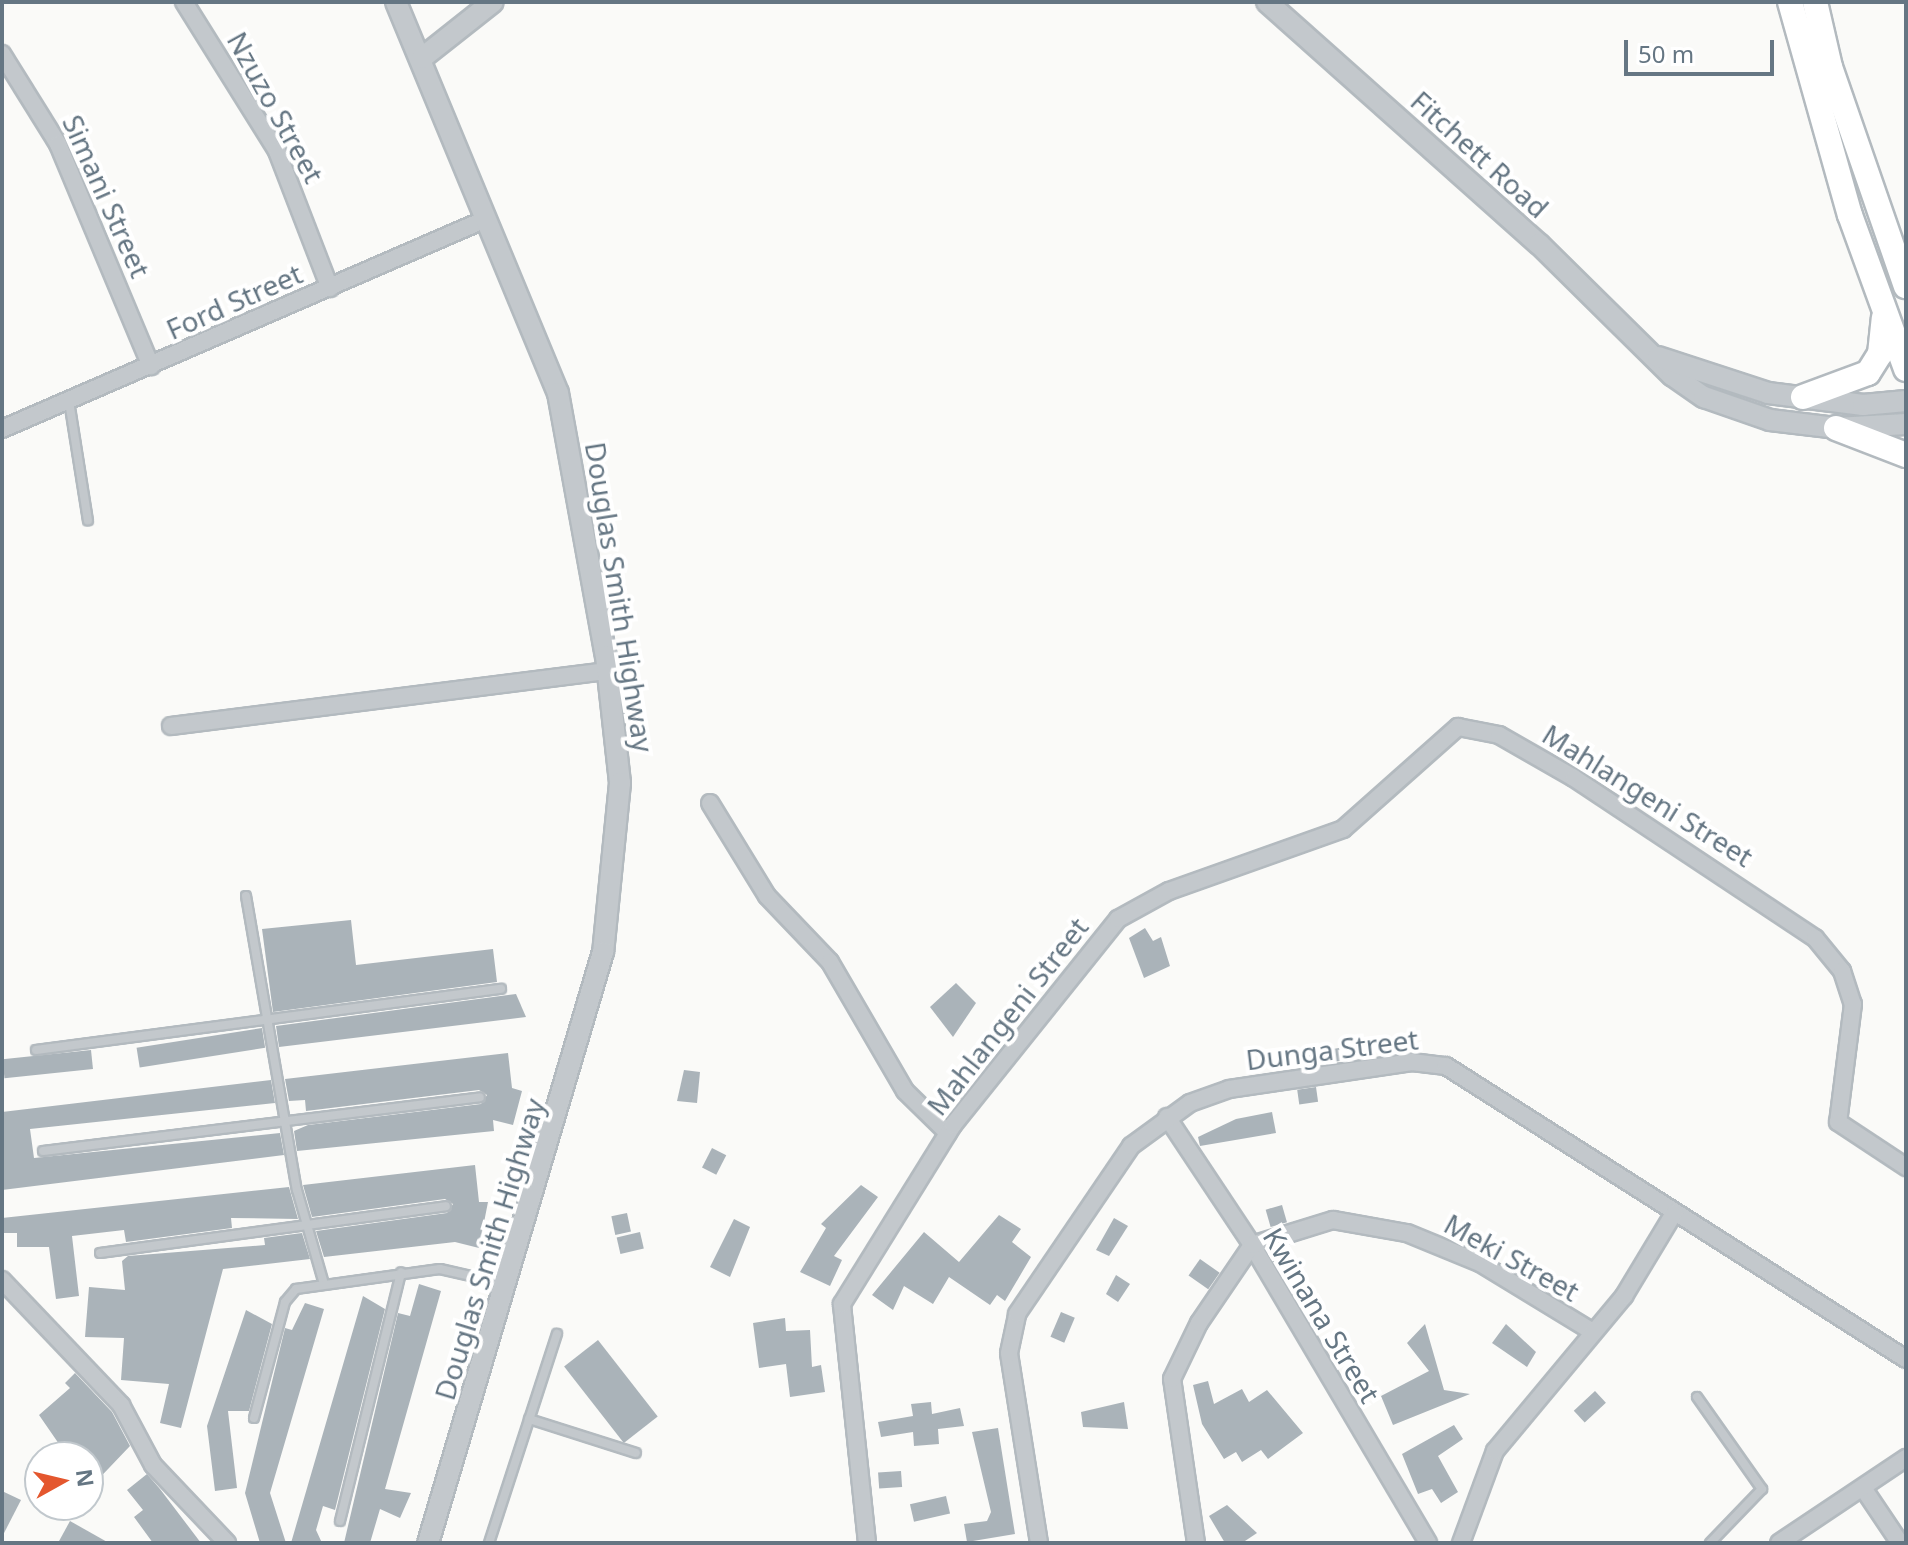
<!DOCTYPE html>
<html>
<head>
<meta charset="utf-8">
<style>
	body { margin:0 }
	#map { position:relative; width:1908px; height:1545px; overflow:hidden; background:#fafaf8; font-family:"Noto Sans",sans-serif }
	div>[style] { position:absolute }
	.building>* { inset:0; background:#aab3b9; transform-origin:0 0 }
	.roads { filter:drop-shadow(2px 0 #b3babf) drop-shadow(-2px 0 #b3babf) drop-shadow(0 2px #b3babf) drop-shadow(0 -2px #b3babf) }
	.service>* { height:8px; margin:-4px; padding:0 4px; transform-origin:4px; border-radius:4px; background:#c3c8cc }
	.minor>* { height:16px; margin:-8px; padding:0 8px; transform-origin:8px; border-radius:8px; background:#c3c8cc }
	.tertiary>* { height:20px; margin:-10px; padding:0 10px; transform-origin:10px; border-radius:10px; background:#c3c8cc }
	.secondary>* { height:24px; margin:-12px; padding:0 12px; transform-origin:12px; border-radius:12px; background:#fff }
	span { translate:-50% -50%; white-space:nowrap; text-align:center; line-height:1.15; -webkit-text-stroke:8px #fff; paint-order:stroke }
	.street-label { font-size:28px; color:#657683 }
	.frame { position:absolute; inset:0; border:4px solid #657683; pointer-events:none }
	.north { position:absolute; left:24px; top:1441px; width:80px; height:80px; box-sizing:border-box; background:#fff; border:2px solid #c1c8cd; border-radius:50%; rotate:82deg; font-size:22px; font-weight:700; line-height:32px; text-align:center; color:#657683 }
	.north::after { content:''; display:block; margin:auto; width:28px; height:36px; background:#e4572e; clip-path:polygon(50% 0,100% 100%,50% 72%,0 100%) }
	.scale { position:absolute; left:1624px; top:40px; width:150px; height:36px; box-sizing:border-box; border:4px solid #657683; border-top:0; padding-left:10px; font-size:24px; line-height:28px; white-space:nowrap; color:#657683; -webkit-text-stroke:6px #fff; paint-order:stroke }
</style>
</head>
<body>
<div id="map">
	<div class="building">
		<i style="clip-path:polygon(351px 920px,356px 965px,493px 949px,497px 982px,273px 1012px,262px 929px)"></i>
		<i style="clip-path:polygon(1145px 928px,1153px 941px,1161px 937px,1170px 966px,1144px 978px,1129px 938px)"></i>
		<i style="clip-path:polygon(956px 983px,976px 1003px,953px 1037px,930px 1007px)"></i>
		<i style="clip-path:polygon(516px 994px,526px 1017px,279px 1047px,276px 1026px)"></i>
		<i style="left:262px;top:1028px;width:20px;height:127px;rotate:81deg"></i>
		<i style="left:1339px;top:1048px;width:13px;height:16px;rotate:81deg"></i>
		<i style="left:91px;top:1050px;width:19px;height:89px;rotate:84deg"></i>
		<i style="clip-path:polygon(508px 1053px,512px 1088px,522px 1091px,513px 1125px,493px 1120px,494px 1131px,297px 1151px,294px 1131px,308px 1125px,481px 1104px,487px 1095px,479px 1090px,306px 1111px,305px 1100px,289px 1101px,285px 1079px)"></i>
		<i style="left:1311px;top:1055px;width:11px;height:18px;rotate:85deg"></i>
		<i style="clip-path:polygon(684px 1070px,700px 1072px,697px 1103px,677px 1101px)"></i>
		<i style="clip-path:polygon(271px 1080px,275px 1103px,30px 1129px,34px 1158px,280px 1133px,284px 1155px,2px 1190px,2px 1112px)"></i>
		<i style="left:1316px;top:1087px;width:15px;height:19px;rotate:82deg"></i>
		<i style="clip-path:polygon(1272px 1112px,1276px 1133px,1200px 1146px,1198px 1137px,1236px 1119px)"></i>
		<i style="left:712px;top:1148px;width:16px;height:22px;rotate:27deg"></i>
		<i style="clip-path:polygon(475px 1165px,479px 1202px,488px 1202px,479px 1248px,455px 1242px,324px 1257px,316px 1231px,447px 1213px,453px 1204px,445px 1199px,312px 1217px,303px 1185px)"></i>
		<i style="clip-path:polygon(861px 1185px,878px 1197px,834px 1256px,842px 1260px,830px 1286px,800px 1272px,826px 1228px,821px 1224px)"></i>
		<i style="clip-path:polygon(289px 1187px,298px 1219px,231px 1218px,232px 1228px,126px 1242px,124px 1230px,72px 1236px,79px 1296px,56px 1299px,49px 1247px,17px 1247px,17px 1233px,2px 1233px,2px 1218px)"></i>
		<i style="left:1282px;top:1205px;width:18px;height:17px;rotate:74deg"></i>
		<i style="left:627px;top:1213px;width:19px;height:16px;rotate:78deg"></i>
		<i style="clip-path:polygon(999px 1215px,1021px 1229px,1012px 1242px,1031px 1257px,1005px 1301px,997px 1295px,990px 1305px,949px 1277px,933px 1304px,904px 1286px,893px 1310px,872px 1295px,924px 1232px,959px 1262px)"></i>
		<i style="clip-path:polygon(1114px 1218px,1128px 1226px,1109px 1256px,1096px 1250px)"></i>
		<i style="clip-path:polygon(734px 1219px,750px 1227px,730px 1277px,710px 1267px)"></i>
		<i style="left:640px;top:1232px;width:17px;height:24px;rotate:77deg"></i>
		<i style="clip-path:polygon(302px 1233px,310px 1259px,223px 1269px,181px 1428px,160px 1423px,169px 1384px,121px 1380px,124px 1338px,85px 1337px,89px 1287px,125px 1290px,122px 1261px,128px 1256px,265px 1245px,264px 1238px)"></i>
		<i style="left:1200px;top:1259px;width:24px;height:20px;rotate:35deg"></i>
		<i style="clip-path:polygon(1116px 1275px,1130px 1284px,1118px 1302px,1106px 1294px)"></i>
		<i style="clip-path:polygon(419px 1284px,441px 1291px,385px 1489px,411px 1493px,400px 1518px,380px 1509px,370px 1543px,344px 1543px,398px 1313px,410px 1316px)"></i>
		<i style="clip-path:polygon(363px 1296px,385px 1309px,335px 1510px,323px 1506px,316px 1530px,322px 1543px,291px 1543px)"></i>
		<i style="clip-path:polygon(305px 1303px,324px 1309px,270px 1493px,286px 1543px,260px 1543px,245px 1493px,285px 1328px,292px 1330px)"></i>
		<i style="clip-path:polygon(246px 1310px,272px 1324px,249px 1411px,228px 1411px,237px 1488px,215px 1491px,207px 1426px)"></i>
		<i style="left:1061px;top:1312px;width:15px;height:27px;rotate:23deg"></i>
		<i style="clip-path:polygon(785px 1318px,786px 1331px,810px 1330px,812px 1367px,821px 1365px,825px 1392px,790px 1397px,786px 1364px,759px 1368px,753px 1323px)"></i>
		<i style="clip-path:polygon(1425px 1324px,1444px 1390px,1470px 1394px,1393px 1425px,1381px 1396px,1429px 1371px,1407px 1343px)"></i>
		<i style="clip-path:polygon(1506px 1324px,1536px 1352px,1527px 1367px,1492px 1343px)"></i>
		<i style="left:598px;top:1340px;width:97px;height:43px;rotate:52deg"></i>
		<i style="clip-path:polygon(75px 1373px,112px 1412px,130px 1446px,88px 1490px,88px 1457px,68px 1457px,39px 1415px,70px 1388px,65px 1383px)"></i>
		<i style="clip-path:polygon(1208px 1381px,1214px 1404px,1242px 1389px,1249px 1402px,1267px 1390px,1303px 1433px,1268px 1459px,1261px 1450px,1242px 1462px,1236px 1452px,1224px 1459px,1202px 1424px,1193px 1385px)"></i>
		<i style="left:1595px;top:1391px;width:16px;height:29px;rotate:47deg"></i>
		<i style="clip-path:polygon(931px 1402px,932px 1414px,960px 1408px,964px 1426px,938px 1429px,939px 1444px,914px 1446px,913px 1432px,881px 1437px,878px 1422px,913px 1416px,911px 1404px)"></i>
		<i style="clip-path:polygon(1124px 1402px,1128px 1429px,1083px 1427px,1081px 1412px)"></i>
		<i style="clip-path:polygon(1454px 1425px,1463px 1439px,1438px 1456px,1458px 1492px,1441px 1503px,1432px 1489px,1418px 1494px,1402px 1454px)"></i>
		<i style="clip-path:polygon(998px 1428px,1015px 1534px,967px 1542px,964px 1524px,987px 1521px,991px 1512px,972px 1432px)"></i>
		<i style="left:901px;top:1471px;width:16px;height:23px;rotate:86deg"></i>
		<i style="clip-path:polygon(147px 1474px,160px 1489px,201px 1543px,153px 1543px,134px 1517px,143px 1510px,127px 1490px)"></i>
		<i style="clip-path:polygon(2px 1491px,21px 1500px,2px 1537px)"></i>
		<i style="left:946px;top:1496px;width:18px;height:37px;rotate:77deg"></i>
		<i style="clip-path:polygon(1227px 1505px,1257px 1533px,1242px 1543px,1225px 1543px,1209px 1516px)"></i>
		<i style="clip-path:polygon(70px 1521px,109px 1543px,58px 1543px)"></i>
	</div>
	<div class="roads">
		<div class="service">
			<i style="left:69px;top:401px;width:121px;rotate:81deg"></i>
			<i style="left:246px;top:896px;width:298px;rotate:80.2deg"></i>
			<i style="left:297px;top:1190px;width:98px;rotate:74deg"></i>
			<i style="left:36px;top:1050px;width:469px;rotate:-7.5deg"></i>
			<i style="left:43px;top:1151px;width:440px;rotate:-7deg"></i>
			<i style="left:100px;top:1253px;width:349px;rotate:-7.7deg"></i>
			<i style="left:1697px;top:1397px;width:113px;rotate:54.8deg"></i>
			<i style="left:1762px;top:1489px;width:75px;rotate:133.9deg"></i>
			<i style="left:254px;top:1418px;width:120px;rotate:-75deg"></i>
			<i style="left:285px;top:1302px;width:17px;rotate:-50deg"></i>
			<i style="left:296px;top:1289px;width:145px;rotate:-7.9deg"></i>
			<i style="left:440px;top:1269px;width:68px;rotate:12.8deg"></i>
			<i style="left:529px;top:1419px;width:112px;rotate:17.6deg"></i>
			<i style="left:340px;top:1521px;width:256px;rotate:-76.2deg"></i>
			<i style="left:489px;top:1543px;width:220px;rotate:-72deg"></i>
		</div>
		<div class="minor">
			<i style="left:184px;top:2px;width:176px;rotate:58deg"></i>
			<i style="left:277px;top:151px;width:147px;rotate:68.9deg"></i>
			<i style="left:2px;top:54px;width:106px;rotate:58.1deg"></i>
			<i style="left:58px;top:144px;width:241px;rotate:67.3deg"></i>
			<i style="left:2px;top:429px;width:528px;rotate:-23.46deg"></i>
			<i style="left:171px;top:726px;width:440px;rotate:-7.2deg"></i>
			<i style="left:710px;top:803px;width:109px;rotate:58.5deg"></i>
			<i style="left:767px;top:896px;width:91px;rotate:46.3deg"></i>
			<i style="left:830px;top:962px;width:149px;rotate:59.8deg"></i>
			<i style="left:905px;top:1091px;width:60px;rotate:44.3deg"></i>
			<i style="left:1167px;top:1117px;width:154px;rotate:56.4deg"></i>
			<i style="left:1252px;top:1245px;width:346px;rotate:59.4deg"></i>
			<i style="left:2px;top:1280px;width:173px;rotate:46.4deg"></i>
			<i style="left:121px;top:1405px;width:68px;rotate:61.9deg"></i>
			<i style="left:153px;top:1465px;width:108px;rotate:46.5deg"></i>
			<i style="left:1863px;top:1488px;width:66px;rotate:56.1deg"></i>
			<i style="left:867px;top:1543px;width:240px;rotate:-96deg"></i>
			<i style="left:842px;top:1304px;width:211px;rotate:-58.2deg"></i>
			<i style="left:953px;top:1125px;width:264px;rotate:-51.3deg"></i>
			<i style="left:1118px;top:919px;width:58px;rotate:-28.8deg"></i>
			<i style="left:1169px;top:891px;width:185px;rotate:-19.6deg"></i>
			<i style="left:1343px;top:829px;width:154px;rotate:-41.6deg"></i>
			<i style="left:1458px;top:727px;width:42px;rotate:11deg"></i>
			<i style="left:1499px;top:735px;width:86px;rotate:29.8deg"></i>
			<i style="left:1574px;top:778px;width:289px;rotate:33.6deg"></i>
			<i style="left:1815px;top:938px;width:43px;rotate:50.7deg"></i>
			<i style="left:1842px;top:971px;width:35px;rotate:72deg"></i>
			<i style="left:1853px;top:1004px;width:119px;rotate:97.2deg"></i>
			<i style="left:1838px;top:1122px;width:82px;rotate:33.5deg"></i>
			<i style="left:1039px;top:1543px;width:192px;rotate:-99deg"></i>
			<i style="left:1009px;top:1353px;width:40px;rotate:-78deg"></i>
			<i style="left:1017px;top:1314px;width:203px;rotate:-55.8deg"></i>
			<i style="left:1131px;top:1146px;width:73px;rotate:-36.1deg"></i>
			<i style="left:1190px;top:1103px;width:41px;rotate:-19.7deg"></i>
			<i style="left:1229px;top:1089px;width:185px;rotate:-8.4deg"></i>
			<i style="left:1412px;top:1062px;width:34px;rotate:7deg"></i>
			<i style="left:1446px;top:1066px;width:545px;rotate:32.5deg"></i>
			<i style="left:1196px;top:1543px;width:166px;rotate:-98.3deg"></i>
			<i style="left:1172px;top:1379px;width:62px;rotate:-64.3deg"></i>
			<i style="left:1199px;top:1323px;width:94px;rotate:-55.8deg"></i>
			<i style="left:1252px;top:1245px;width:85px;rotate:-17.2deg"></i>
			<i style="left:1333px;top:1220px;width:75px;rotate:10deg"></i>
			<i style="left:1407px;top:1233px;width:79px;rotate:22.3deg"></i>
			<i style="left:1480px;top:1263px;width:132px;rotate:31.4deg"></i>
			<i style="left:1461px;top:1543px;width:98px;rotate:-69.7deg"></i>
			<i style="left:1495px;top:1451px;width:202px;rotate:-50.2deg"></i>
			<i style="left:1624px;top:1296px;width:97px;rotate:-58.9deg"></i>
			<i style="left:1779px;top:1543px;width:153px;rotate:-33.8deg"></i>
		</div>
		<div class="tertiary">
			<i style="left:396px;top:2px;width:423px;rotate:67.5deg"></i>
			<i style="left:558px;top:393px;width:267px;rotate:79.7deg"></i>
			<i style="left:606px;top:656px;width:128px;rotate:83.7deg"></i>
			<i style="left:620px;top:783px;width:170px;rotate:95.7deg"></i>
			<i style="left:603px;top:952px;width:616px;rotate:106.49deg"></i>
			<i style="left:1267px;top:2px;width:364px;rotate:41.7deg"></i>
			<i style="left:1539px;top:244px;width:187px;rotate:44.6deg"></i>
			<i style="left:1672px;top:375px;width:39px;rotate:35deg"></i>
			<i style="left:1704px;top:397px;width:70px;rotate:19.2deg"></i>
			<i style="left:1770px;top:420px;width:66px;rotate:6.9deg"></i>
			<i style="left:1836px;top:428px;width:70px;rotate:-3.3deg"></i>
			<i style="left:422px;top:58px;width:90px;rotate:-38.3deg"></i>
			<i style="left:1658px;top:357px;width:116px;rotate:18.1deg"></i>
			<i style="left:1768px;top:393px;width:96px;rotate:7.2deg"></i>
			<i style="left:1863px;top:405px;width:43px;rotate:-5.3deg"></i>
		</div>
		<div class="secondary">
			<i style="left:1790px;top:2px;width:221px;rotate:74.3deg"></i>
			<i style="left:1850px;top:215px;width:164px;rotate:70deg"></i>
			<i style="left:1815px;top:2px;width:67px;rotate:77deg"></i>
			<i style="left:1830px;top:67px;width:232px;rotate:70.9deg"></i>
			<i style="left:1803px;top:397px;width:69px;rotate:-20.3deg"></i>
			<i style="left:1868px;top:373px;width:22px;rotate:-58deg"></i>
			<i style="left:1880px;top:354px;width:36px;rotate:-84deg"></i>
			<i style="left:1836px;top:428px;width:75px;rotate:21.1deg"></i>
		</div>
	</div>
	<div class="street-label">
		<span style="left:276px;top:107px;rotate:61deg">Nzuzo Street</span>
		<span style="left:1480px;top:154px;rotate:42deg">Fitchett Road</span>
		<span style="left:107px;top:196px;rotate:66deg">Simani Street</span>
		<span style="left:234px;top:301px;rotate:-24deg">Ford Street</span>
		<span style="left:620px;top:597px;rotate:81deg">Douglas Smith Highway</span>
		<span style="left:1648px;top:795px;rotate:32deg">Mahlangeni Street</span>
		<span style="left:1007px;top:1016px;rotate:-52deg">Mahlangeni Street</span>
		<span style="left:1332px;top:1049px;rotate:-7deg">Dunga Street</span>
		<span style="left:489px;top:1249px;rotate:-73deg">Douglas Smith Highway</span>
		<span style="left:1512px;top:1257px;rotate:29deg">Meki Street</span>
		<span style="left:1322px;top:1315px;rotate:59deg">Kwinana Street</span>
	</div>
	<div class="frame"></div>
	<div class="north">N</div>
	<div class="scale">50 m</div>
</div>
</body>
</html>
